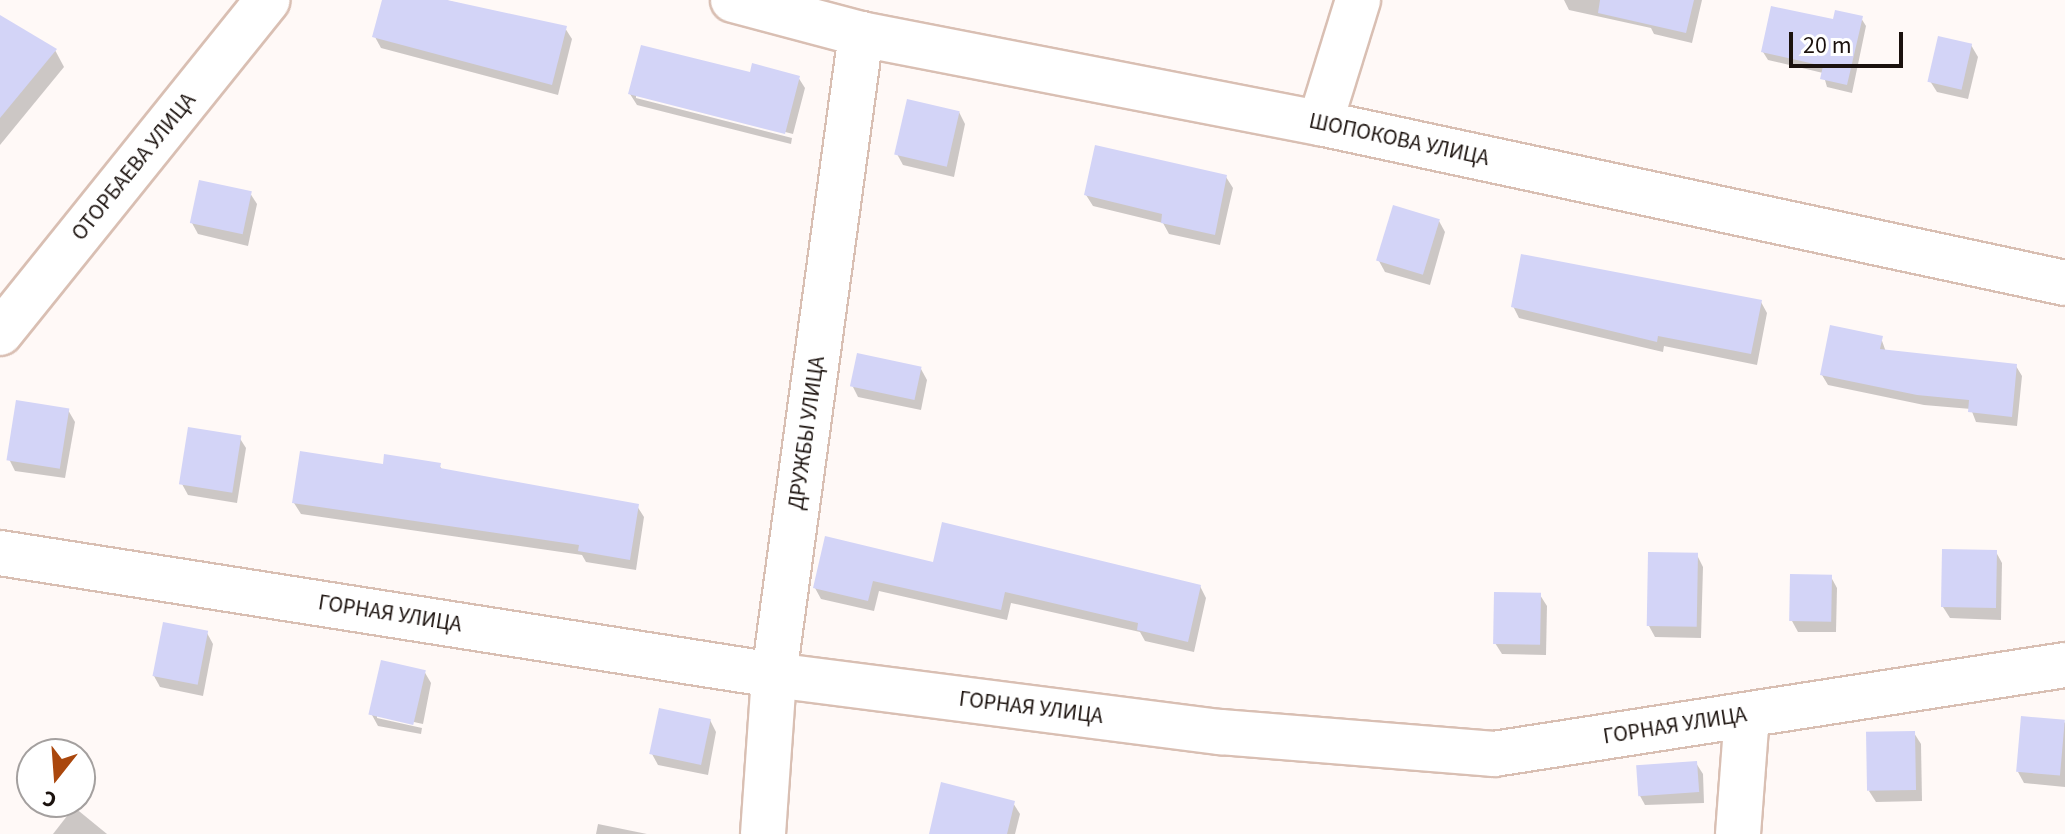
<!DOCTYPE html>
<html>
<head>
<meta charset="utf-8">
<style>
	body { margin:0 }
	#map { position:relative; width:2065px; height:834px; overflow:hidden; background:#fff9f7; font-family:"Source Sans 3",sans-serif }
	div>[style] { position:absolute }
	.shadow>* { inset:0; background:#0003 }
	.building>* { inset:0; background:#d3d4f7; transform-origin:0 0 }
	.roads { filter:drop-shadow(2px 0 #d9bfb3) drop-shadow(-2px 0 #d9bfb3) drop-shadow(0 2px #d9bfb3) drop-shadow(0 -2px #d9bfb3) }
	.minor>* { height:44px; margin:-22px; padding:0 22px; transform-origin:22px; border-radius:22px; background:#fff }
	.tertiary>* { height:44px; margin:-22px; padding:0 22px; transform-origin:22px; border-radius:22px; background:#fff }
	span { translate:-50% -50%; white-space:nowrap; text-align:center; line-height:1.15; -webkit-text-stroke:7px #fff; paint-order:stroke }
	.street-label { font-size:22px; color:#1b120e }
	.north { position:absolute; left:16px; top:738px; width:80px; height:80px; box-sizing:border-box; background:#fff; border:2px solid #a4a09f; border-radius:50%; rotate:197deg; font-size:22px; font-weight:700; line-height:32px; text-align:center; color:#1b120e }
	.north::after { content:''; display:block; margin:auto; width:28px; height:36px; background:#aa470d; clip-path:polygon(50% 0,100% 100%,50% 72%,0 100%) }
	.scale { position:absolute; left:1789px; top:32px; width:114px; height:36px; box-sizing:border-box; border:4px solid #1b120e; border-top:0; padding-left:10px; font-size:24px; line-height:28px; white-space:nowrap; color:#1b120e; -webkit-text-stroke:6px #fff; paint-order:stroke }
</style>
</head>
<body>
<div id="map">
	<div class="shadow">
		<i style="clip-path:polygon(384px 0,445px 0,565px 28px,572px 39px,558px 95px,381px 48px,375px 37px)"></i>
		<i style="clip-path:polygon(1564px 0,1702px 0,1692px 43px,1654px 34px,1651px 28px,1569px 10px)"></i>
		<i style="clip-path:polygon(0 17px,55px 50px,64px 67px,0 145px)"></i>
		<i style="clip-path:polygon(1861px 18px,1866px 26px,1852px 93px,1827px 87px,1823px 73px,1768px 60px,1763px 52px,1834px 21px)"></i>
		<i style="clip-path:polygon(1971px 45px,1978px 57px,1968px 99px,1937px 92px,1930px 81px)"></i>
		<i style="clip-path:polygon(751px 74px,798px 77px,805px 88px,793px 134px,636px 94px,636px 98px,792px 138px,791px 144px,637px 105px,630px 94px)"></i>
		<i style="clip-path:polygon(959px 112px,965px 124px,954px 177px,903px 165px,897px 154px)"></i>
		<i style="clip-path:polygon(1226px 177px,1233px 188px,1220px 245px,1169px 234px,1163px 223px,1093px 206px,1086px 195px)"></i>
		<i style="clip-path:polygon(250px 193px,257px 204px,248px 246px,198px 234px,192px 223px)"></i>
		<i style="clip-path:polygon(1439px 221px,1445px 232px,1430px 285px,1385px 272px,1379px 261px)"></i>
		<i style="clip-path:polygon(1761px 302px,1767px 313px,1757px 365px,1664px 346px,1663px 352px,1519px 318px,1513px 306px)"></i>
		<i style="clip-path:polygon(1881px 338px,1886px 352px,2016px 366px,2022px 376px,2017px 426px,1976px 422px,1971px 409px,1924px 405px,1828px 385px,1822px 375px)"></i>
		<i style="clip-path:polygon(921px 369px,927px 380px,921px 410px,858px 397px,852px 385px)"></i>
		<i style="clip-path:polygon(68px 410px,75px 422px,65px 478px,15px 471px,9px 459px)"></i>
		<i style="clip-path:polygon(239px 437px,246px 448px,237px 503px,188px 495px,182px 484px)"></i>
		<i style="clip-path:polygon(439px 465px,443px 471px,637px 506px,644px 517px,636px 570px,586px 562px,582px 555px,301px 514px,294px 503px,384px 466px)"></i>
		<i style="clip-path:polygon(1996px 552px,2002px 563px,2001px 620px,1950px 618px,1943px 607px)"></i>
		<i style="clip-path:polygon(1697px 555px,1703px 567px,1701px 638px,1655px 637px,1649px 626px)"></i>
		<i style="clip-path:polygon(935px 564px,1200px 586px,1206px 598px,1194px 652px,1145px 641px,1140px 632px,1011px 603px,1007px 620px,879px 591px,874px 611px,821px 599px,815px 588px)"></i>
		<i style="clip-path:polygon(1831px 577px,1837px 588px,1836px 632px,1798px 632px,1792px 621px)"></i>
		<i style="clip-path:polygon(1540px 595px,1547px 606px,1546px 655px,1502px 654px,1495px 643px)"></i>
		<i style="clip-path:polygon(207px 633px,213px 644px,203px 696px,160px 687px,154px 676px)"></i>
		<i style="clip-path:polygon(424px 671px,431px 683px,423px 724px,377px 714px,377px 718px,422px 728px,421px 734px,378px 726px,372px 715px)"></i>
		<i style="clip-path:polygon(710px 720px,716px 732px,708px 775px,658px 765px,652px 754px)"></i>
		<i style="clip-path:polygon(2065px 722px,2065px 787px,2024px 783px,2018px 772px)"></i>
		<i style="clip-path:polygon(1914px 733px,1921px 744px,1922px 801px,1876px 802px,1869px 791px)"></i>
		<i style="clip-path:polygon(1696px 763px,1703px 774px,1704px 803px,1645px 805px,1639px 794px)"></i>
		<i style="clip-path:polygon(1013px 803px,1020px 814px,1015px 834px,931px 834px)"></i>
		<i style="clip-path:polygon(74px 807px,107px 834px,53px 834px)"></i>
		<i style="clip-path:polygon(598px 824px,647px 834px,596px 834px)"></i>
	</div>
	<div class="building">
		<i style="clip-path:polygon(382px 0,447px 0,567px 26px,552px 85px,372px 37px)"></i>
		<i style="clip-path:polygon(1600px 0,1694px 0,1686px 33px,1598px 13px)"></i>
		<i style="clip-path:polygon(1771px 6px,1833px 19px,1835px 10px,1863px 16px,1847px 85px,1820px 79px,1823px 66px,1761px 52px)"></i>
		<i style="clip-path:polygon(0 15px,57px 49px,0 118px)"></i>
		<i style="left:1938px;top:36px;width:35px;height:47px;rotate:13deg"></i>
		<i style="clip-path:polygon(641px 45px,750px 72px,752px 63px,800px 76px,785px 134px,628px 94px)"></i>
		<i style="left:907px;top:99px;width:54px;height:57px;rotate:13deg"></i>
		<i style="clip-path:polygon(1095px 145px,1227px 175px,1215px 235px,1161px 223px,1162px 214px,1084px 195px)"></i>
		<i style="left:199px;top:180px;width:54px;height:44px;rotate:12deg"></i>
		<i style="left:1393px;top:205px;width:49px;height:58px;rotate:17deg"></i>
		<i style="clip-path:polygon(1521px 254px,1762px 300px,1751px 354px,1658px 336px,1657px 342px,1511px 307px)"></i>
		<i style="clip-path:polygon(1830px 325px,1883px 336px,1880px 349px,2017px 364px,2012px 417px,1968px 412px,1969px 400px,1917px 395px,1820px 375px)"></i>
		<i style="left:857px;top:353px;width:66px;height:34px;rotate:12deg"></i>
		<i style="left:16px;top:400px;width:54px;height:61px;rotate:9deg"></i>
		<i style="left:188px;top:427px;width:54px;height:58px;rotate:9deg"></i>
		<i style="clip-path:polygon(300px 451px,383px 464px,384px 454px,441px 463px,440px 468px,639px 504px,630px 560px,578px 551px,579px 545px,292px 503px)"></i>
		<i style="clip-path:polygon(942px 522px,1201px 585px,1188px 642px,1137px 630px,1138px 623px,1005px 592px,1001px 610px,873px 581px,868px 601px,813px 588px,825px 536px,933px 562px)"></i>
		<i style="left:1942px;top:549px;width:55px;height:58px;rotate:1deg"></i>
		<i style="left:1648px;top:552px;width:50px;height:74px;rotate:1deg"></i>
		<i style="left:1790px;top:574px;width:42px;height:47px;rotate:1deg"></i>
		<i style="left:1494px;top:592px;width:47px;height:52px;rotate:1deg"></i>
		<i style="left:163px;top:622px;width:46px;height:55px;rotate:11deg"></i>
		<i style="left:381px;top:660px;width:46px;height:56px;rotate:13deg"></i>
		<i style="left:659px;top:708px;width:53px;height:47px;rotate:12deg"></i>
		<i style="left:2021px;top:716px;width:44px;height:56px;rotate:5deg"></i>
		<i style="left:1915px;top:731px;width:59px;height:49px;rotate:89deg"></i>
		<i style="left:1697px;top:761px;width:31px;height:61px;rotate:86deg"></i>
		<i style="clip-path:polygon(941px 782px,1015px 801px,1007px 834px,929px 834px)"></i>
	</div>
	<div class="roads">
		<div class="minor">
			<i style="left:1320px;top:123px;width:129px;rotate:-72.8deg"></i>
			<i style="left:0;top:333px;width:427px;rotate:-51.2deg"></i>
			<i style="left:0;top:553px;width:784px;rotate:8.96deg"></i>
			<i style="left:774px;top:675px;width:451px;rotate:7.3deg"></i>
			<i style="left:1221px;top:732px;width:274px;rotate:4.6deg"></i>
			<i style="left:1494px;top:754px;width:578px;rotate:-8.86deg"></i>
			<i style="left:763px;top:834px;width:159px;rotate:-86deg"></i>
			<i style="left:774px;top:675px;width:647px;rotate:-82.27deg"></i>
			<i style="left:1738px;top:834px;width:119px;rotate:-85.7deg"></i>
		</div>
		<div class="tertiary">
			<i style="left:733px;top:0;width:132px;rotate:14.9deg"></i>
			<i style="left:861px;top:34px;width:468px;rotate:11deg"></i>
			<i style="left:1320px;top:123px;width:762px;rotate:12.12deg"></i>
		</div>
	</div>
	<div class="street-label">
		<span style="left:1399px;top:140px;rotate:12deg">ШОПОКОВА УЛИЦА</span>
		<span style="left:134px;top:167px;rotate:-51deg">ОТОРБАЕВА УЛИЦА</span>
		<span style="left:807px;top:433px;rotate:-82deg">ДРУЖБЫ УЛИЦА</span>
		<span style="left:390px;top:614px;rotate:9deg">ГОРНАЯ УЛИЦА</span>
		<span style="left:1031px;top:708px;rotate:7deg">ГОРНАЯ УЛИЦА</span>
		<span style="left:1675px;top:726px;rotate:-9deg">ГОРНАЯ УЛИЦА</span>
	</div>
	<div class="north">С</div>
	<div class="scale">20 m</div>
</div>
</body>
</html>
